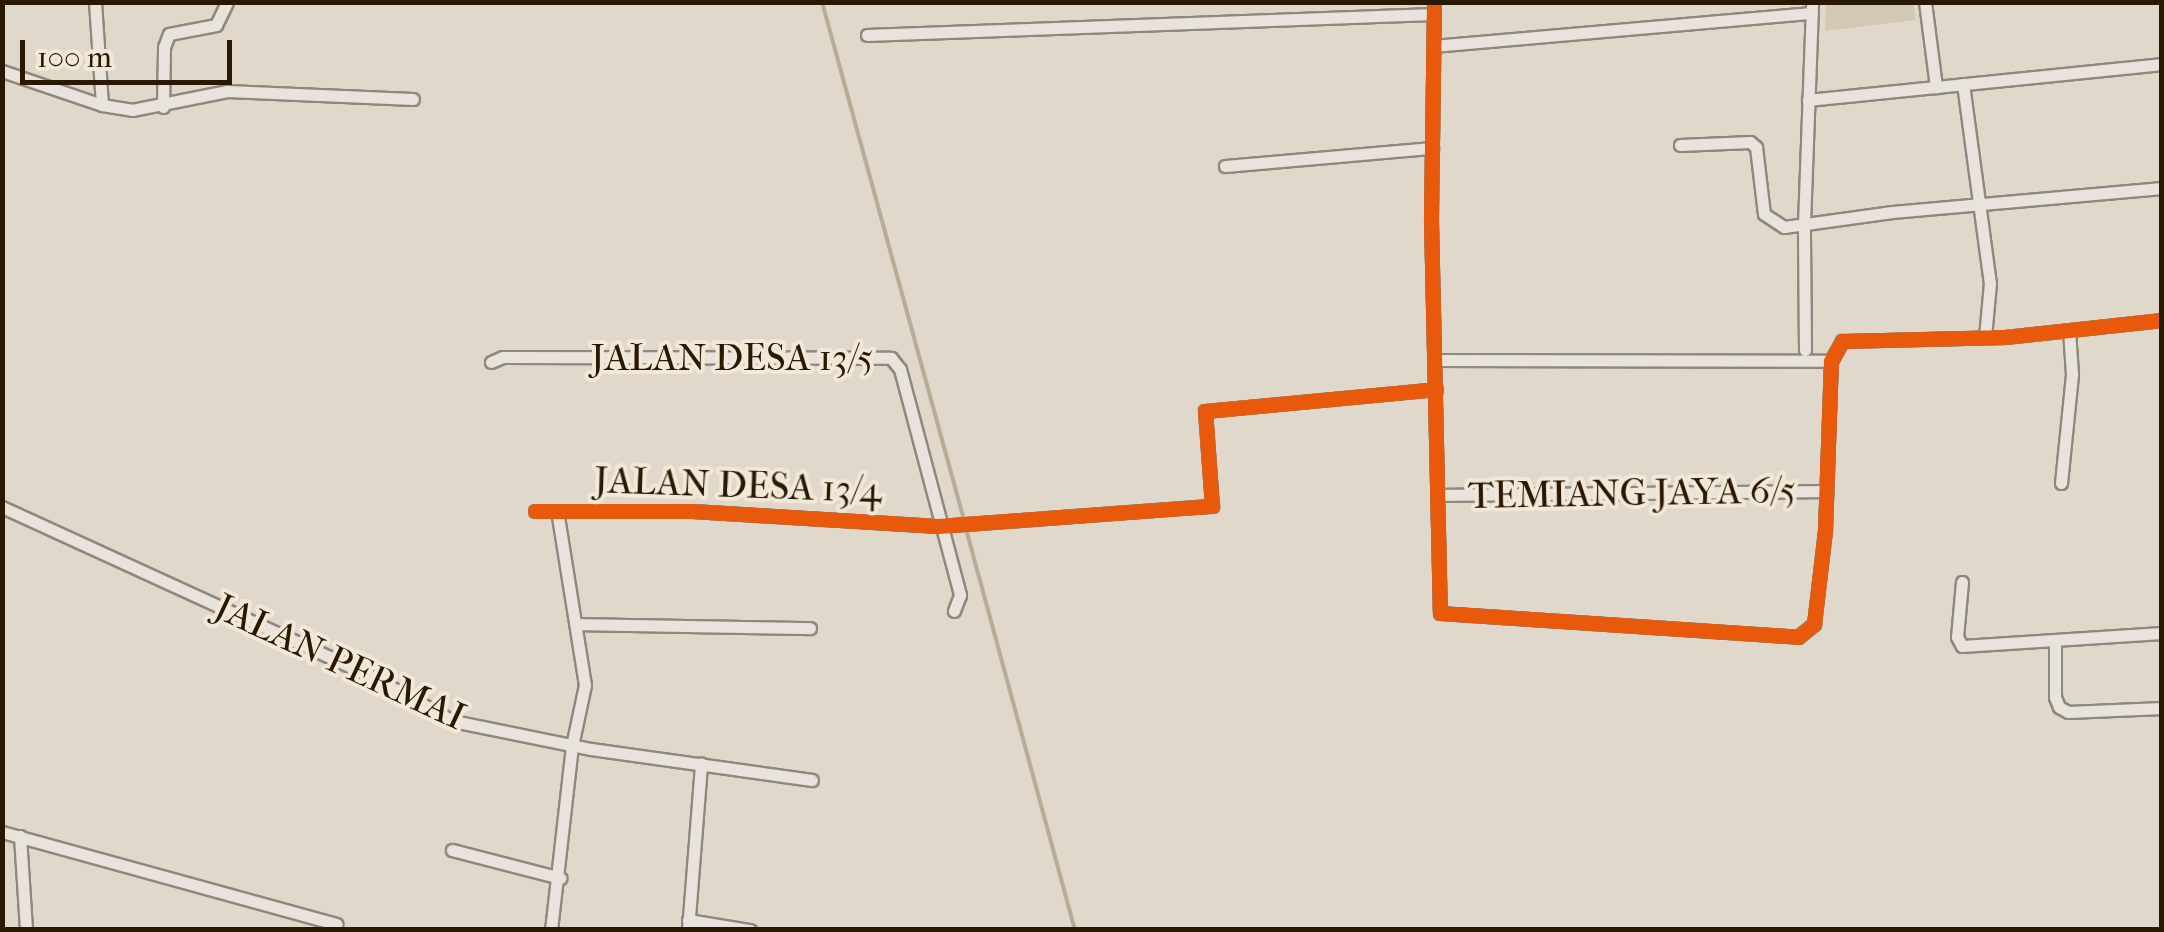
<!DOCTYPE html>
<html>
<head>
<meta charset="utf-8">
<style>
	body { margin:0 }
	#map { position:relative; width:2164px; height:932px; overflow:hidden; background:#e0d8ca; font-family:"IM FELL French Canon",serif }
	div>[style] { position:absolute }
	.green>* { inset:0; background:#d3c8b3 }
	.stream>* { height:4px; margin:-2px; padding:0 2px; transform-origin:2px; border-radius:2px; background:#b9ac96 }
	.roads { filter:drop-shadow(2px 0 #8f887e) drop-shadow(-2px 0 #8f887e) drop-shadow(0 2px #8f887e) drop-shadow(0 -2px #8f887e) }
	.street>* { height:11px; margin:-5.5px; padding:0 5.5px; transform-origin:5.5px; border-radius:5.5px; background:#e8e3dc }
	.cycleway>* { height:15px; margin:-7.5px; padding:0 7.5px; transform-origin:7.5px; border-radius:7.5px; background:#e8590c }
	span { translate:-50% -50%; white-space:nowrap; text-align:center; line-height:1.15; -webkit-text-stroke:8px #f1e8d7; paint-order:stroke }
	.street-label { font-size:38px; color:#291802 }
	.frame { position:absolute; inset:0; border:5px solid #291802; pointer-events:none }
	.scale { position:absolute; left:20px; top:40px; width:212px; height:45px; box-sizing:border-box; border:5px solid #291802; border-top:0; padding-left:12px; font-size:30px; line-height:35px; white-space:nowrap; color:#291802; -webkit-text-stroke:8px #f1e8d7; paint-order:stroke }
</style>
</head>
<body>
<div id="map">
	<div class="green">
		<i style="clip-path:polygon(1826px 3px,1914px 3px,1915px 20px,1825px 31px)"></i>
	</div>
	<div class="stream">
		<i style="left:822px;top:2px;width:537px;rotate:74.67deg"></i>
		<i style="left:966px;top:529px;width:416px;rotate:74.8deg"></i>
	</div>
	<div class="roads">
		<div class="street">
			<i style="left:95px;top:2px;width:103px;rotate:86.1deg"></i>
			<i style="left:1434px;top:2px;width:219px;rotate:90.8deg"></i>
			<i style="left:1431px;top:221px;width:392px;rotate:88.7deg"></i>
			<i style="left:1440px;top:613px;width:359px;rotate:3.8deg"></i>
			<i style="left:1798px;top:637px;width:21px;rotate:-39deg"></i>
			<i style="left:1814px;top:624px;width:94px;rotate:-83.3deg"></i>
			<i style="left:1825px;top:531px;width:170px;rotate:-88deg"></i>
			<i style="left:1831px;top:361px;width:23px;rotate:-61deg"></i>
			<i style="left:1842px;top:341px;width:163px;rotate:-1.4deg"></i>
			<i style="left:2005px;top:337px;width:158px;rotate:-6.2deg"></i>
			<i style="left:1925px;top:2px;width:86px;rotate:82.6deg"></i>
			<i style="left:867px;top:35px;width:567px;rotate:-2.12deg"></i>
			<i style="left:1433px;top:46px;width:380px;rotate:-5deg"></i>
			<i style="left:2px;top:71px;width:106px;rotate:18.8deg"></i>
			<i style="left:102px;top:105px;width:30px;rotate:9deg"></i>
			<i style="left:132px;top:110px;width:97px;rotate:-11.3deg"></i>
			<i style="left:227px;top:91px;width:186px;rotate:2.5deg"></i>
			<i style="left:1963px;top:84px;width:201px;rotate:82.3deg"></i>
			<i style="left:1990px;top:283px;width:54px;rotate:95.3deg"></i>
			<i style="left:1808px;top:100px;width:356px;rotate:-5.8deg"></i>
			<i style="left:163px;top:107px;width:60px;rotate:-89deg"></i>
			<i style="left:164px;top:47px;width:14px;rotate:-69deg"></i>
			<i style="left:169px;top:34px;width:48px;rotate:-10.8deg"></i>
			<i style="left:216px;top:25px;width:25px;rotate:-64deg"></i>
			<i style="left:1680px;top:145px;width:70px;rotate:-2.5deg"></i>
			<i style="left:1750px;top:142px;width:8px;rotate:40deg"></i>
			<i style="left:1756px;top:147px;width:67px;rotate:83.2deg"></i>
			<i style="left:1764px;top:214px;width:24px;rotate:33deg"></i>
			<i style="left:1784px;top:227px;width:109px;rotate:-7.9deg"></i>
			<i style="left:1892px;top:212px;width:271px;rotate:-5.1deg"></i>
			<i style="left:1225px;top:166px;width:208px;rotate:-5deg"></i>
			<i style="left:1805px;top:350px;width:126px;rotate:-90.5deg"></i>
			<i style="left:1804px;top:224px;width:222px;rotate:-87.9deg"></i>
			<i style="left:1435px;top:360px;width:396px;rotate:0.1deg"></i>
			<i style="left:491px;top:362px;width:13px;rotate:-23deg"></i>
			<i style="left:503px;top:357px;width:388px;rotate:0.1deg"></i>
			<i style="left:891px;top:358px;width:14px;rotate:51deg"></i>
			<i style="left:900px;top:369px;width:234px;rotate:75.1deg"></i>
			<i style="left:960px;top:595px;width:17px;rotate:111deg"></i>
			<i style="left:2061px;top:483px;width:110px;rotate:-84.2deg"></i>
			<i style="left:2072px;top:374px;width:44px;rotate:-93.9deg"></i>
			<i style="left:1438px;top:495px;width:388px;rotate:-0.6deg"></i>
			<i style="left:2px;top:507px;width:401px;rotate:24.6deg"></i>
			<i style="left:367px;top:674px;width:98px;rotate:28.7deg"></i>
			<i style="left:453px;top:721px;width:141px;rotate:11.5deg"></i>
			<i style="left:591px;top:749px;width:223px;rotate:8deg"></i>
			<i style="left:535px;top:511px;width:157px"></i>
			<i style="left:692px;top:511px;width:246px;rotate:3.5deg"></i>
			<i style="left:938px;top:526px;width:275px;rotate:-4.2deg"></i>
			<i style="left:1212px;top:506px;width:95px;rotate:-94.2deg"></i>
			<i style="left:1205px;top:411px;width:232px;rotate:-5.4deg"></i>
			<i style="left:1962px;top:582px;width:55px;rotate:95.2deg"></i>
			<i style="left:1957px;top:637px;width:10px;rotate:61deg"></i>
			<i style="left:1962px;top:646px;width:200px;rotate:-3.7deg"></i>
			<i style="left:577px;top:624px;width:233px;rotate:1deg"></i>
			<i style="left:2055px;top:641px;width:56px;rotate:90deg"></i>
			<i style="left:2055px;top:697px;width:11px;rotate:68deg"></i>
			<i style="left:2059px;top:707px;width:10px;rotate:29deg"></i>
			<i style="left:2068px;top:712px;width:94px;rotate:-2.4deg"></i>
			<i style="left:2px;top:832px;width:347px;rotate:15.4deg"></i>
			<i style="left:20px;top:836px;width:94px;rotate:86.3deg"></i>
			<i style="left:452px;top:850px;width:112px;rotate:14.5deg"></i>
			<i style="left:688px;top:920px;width:63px;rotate:9.2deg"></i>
			<i style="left:551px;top:930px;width:185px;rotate:-83.5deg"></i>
			<i style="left:572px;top:746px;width:62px;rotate:-78deg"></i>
			<i style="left:585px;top:685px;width:176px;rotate:-99.1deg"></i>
			<i style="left:688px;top:930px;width:167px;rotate:-85.5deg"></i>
		</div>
	</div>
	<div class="cycleway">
		<i style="left:1434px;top:2px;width:219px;rotate:90.8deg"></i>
		<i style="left:1431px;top:221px;width:392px;rotate:88.7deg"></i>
		<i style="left:1440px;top:613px;width:359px;rotate:3.8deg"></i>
		<i style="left:1798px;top:637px;width:21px;rotate:-39deg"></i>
		<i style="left:1814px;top:624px;width:94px;rotate:-83.3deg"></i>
		<i style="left:1825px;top:531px;width:170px;rotate:-88deg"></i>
		<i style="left:1831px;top:361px;width:23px;rotate:-61deg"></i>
		<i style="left:1842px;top:341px;width:163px;rotate:-1.4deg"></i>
		<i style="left:2005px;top:337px;width:158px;rotate:-6.2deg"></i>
		<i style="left:535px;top:511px;width:157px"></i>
		<i style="left:692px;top:511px;width:246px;rotate:3.5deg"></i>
		<i style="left:938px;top:526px;width:275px;rotate:-4.2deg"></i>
		<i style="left:1212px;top:506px;width:95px;rotate:-94.2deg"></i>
		<i style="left:1205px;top:411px;width:232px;rotate:-5.4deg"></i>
	</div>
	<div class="street-label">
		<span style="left:732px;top:358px">JALAN DESA 13/5</span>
		<span style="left:738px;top:485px;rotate:2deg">JALAN DESA 13/4</span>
		<span style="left:1632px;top:493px;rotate:-1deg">TEMIANG JAYA 6/5</span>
		<span style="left:340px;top:662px;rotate:25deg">JALAN PERMAI</span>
	</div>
	<div class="frame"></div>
	<div class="scale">100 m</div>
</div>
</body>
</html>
